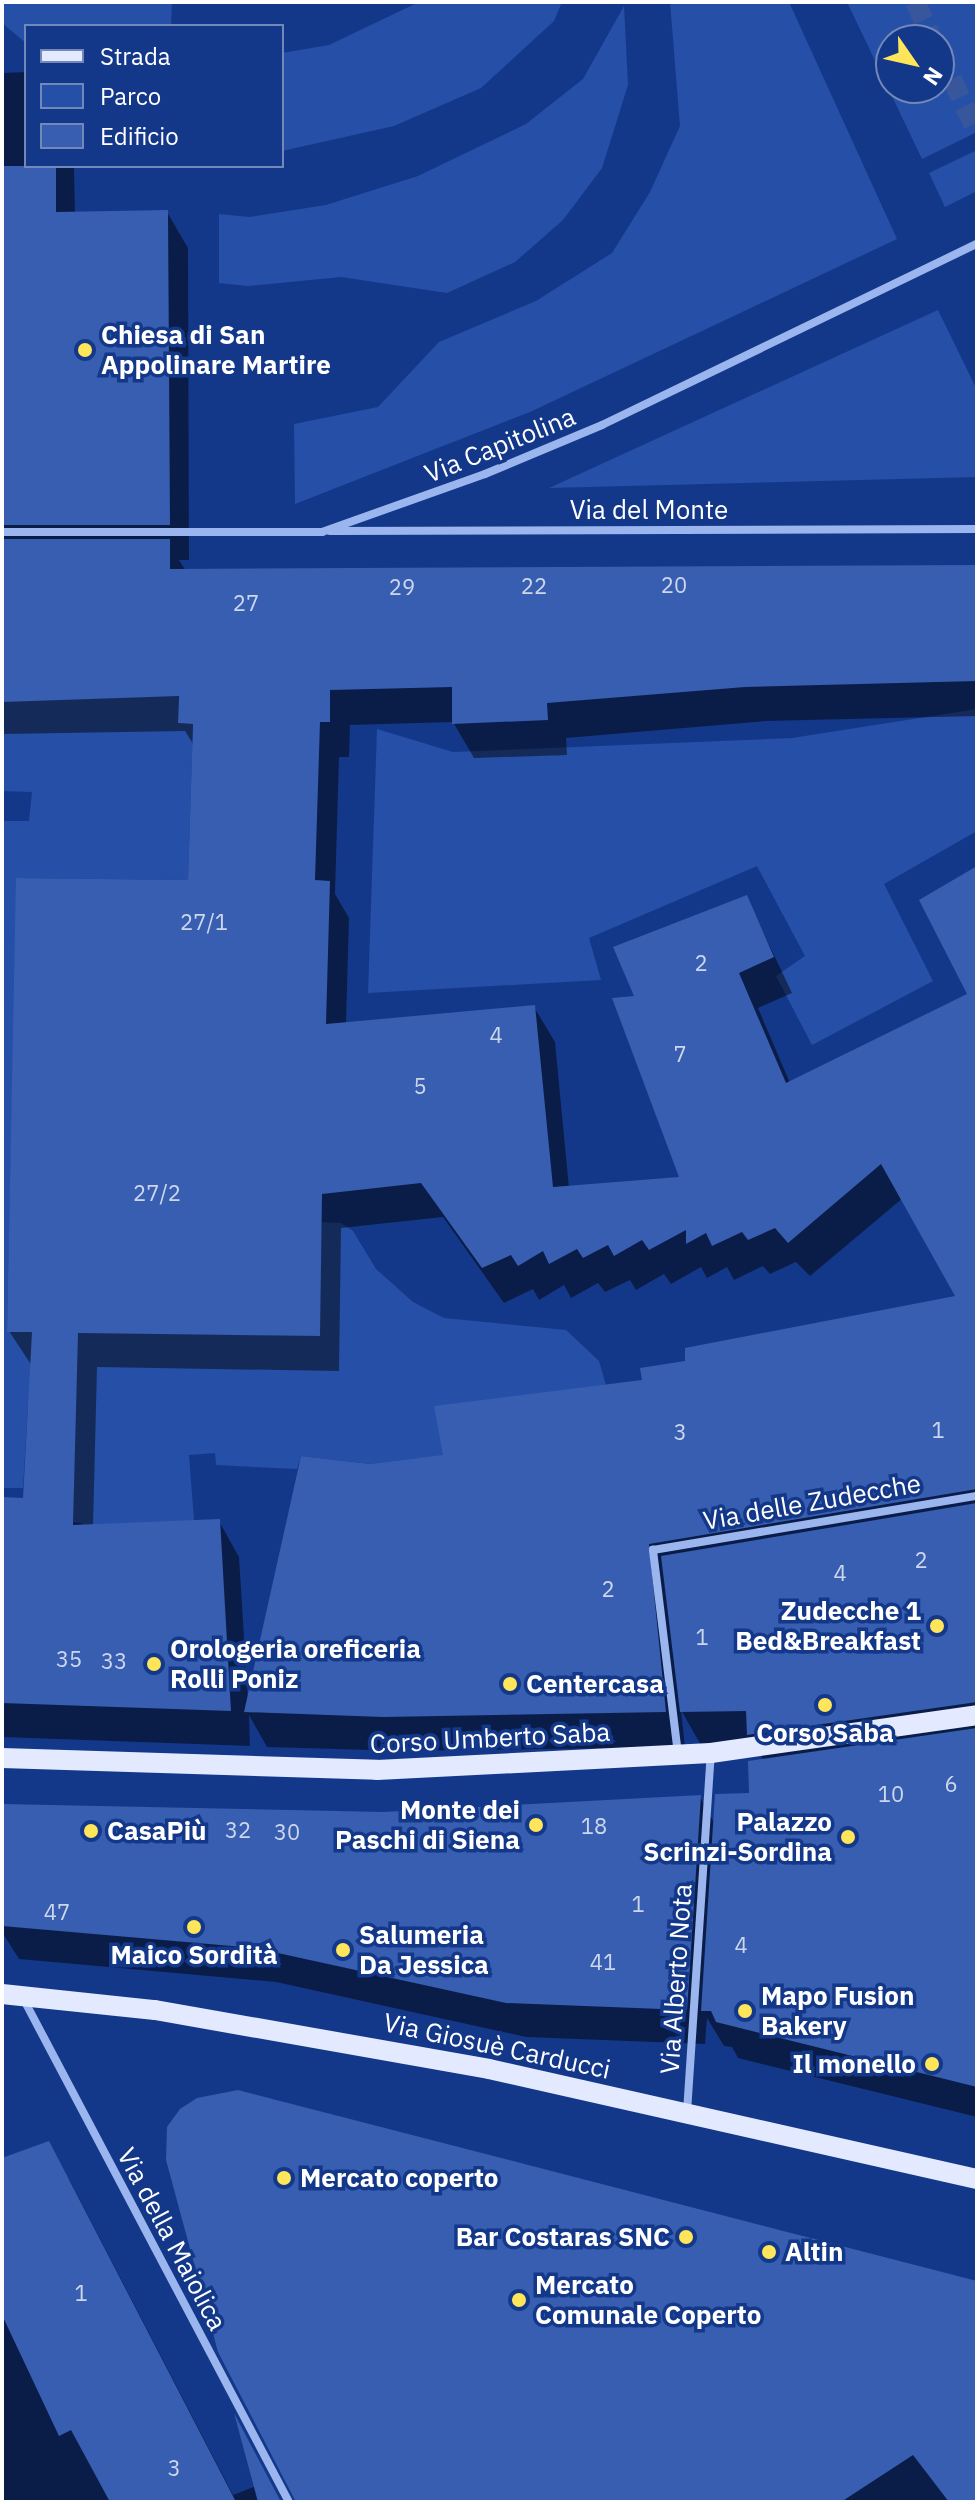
<!DOCTYPE html>
<html>
<head>
<meta charset="utf-8">
<style>
	body { margin:0 }
	#map { position:relative; width:979px; height:2504px; overflow:hidden; background:#143889; font-family:"IBM Plex Sans",sans-serif }
	div>[style] { position:absolute }
	.green>* { inset:0; background:#264fa8 }
	.shadow>* { inset:0; background:#0007 }
	.building>* { inset:0; background:#385eb1 }
	.primary-tunnel>* { height:20px; margin-top:-10px; transform-origin:0; background:repeating-linear-gradient(90deg,#37569b 0 20px,transparent 0 30px) }
	.street>* { height:8px; margin:-4px; padding:0 4px; transform-origin:4px; border-radius:4px; background:#9bb6ef }
	.primary>* { height:20px; margin:-10px; padding:0 10px; transform-origin:10px; border-radius:10px; background:#e3eaff }
	.dots>* { width:22px; height:22px; translate:-50% -50%; box-sizing:border-box; border:4px solid #143889; border-radius:50% }
	span { translate:-50% -50%; white-space:nowrap; text-align:center; line-height:1.15; -webkit-text-stroke:7px #143889; paint-order:stroke }
	.number-label { font-size:22px; color:#cdd7ec }
	.number-label span { -webkit-text-stroke-width:0 }
	.poi-label { font-size:26px; color:#fff; font-weight:700 }
	.left { translate:0 -50%; text-align:left }
	.right { translate:-100% -50%; text-align:right }
	.street-label { font-size:26px; color:#fff }
	.frame { position:absolute; inset:0; border:4px solid #fff; pointer-events:none }
	.legend { position:absolute; left:24px; top:24px; width:260px; height:144px; box-sizing:border-box; background:#143889; border:2px solid #7288b8; margin:0; padding:10px 14px; list-style:none; font-size:24px; color:#fff }
	.legend li { display:flex; align-items:center; gap:16px; height:40px }
	.legend b { width:40px; border:2px solid #7288b8 }
	.north { position:absolute; left:875px; top:24px; width:80px; height:80px; box-sizing:border-box; background:#143889; border:2px solid #7288b8; border-radius:50%; rotate:124deg; font-size:22px; font-weight:700; line-height:32px; text-align:center; color:#fff }
	.north::after { content:''; display:block; margin:auto; width:28px; height:36px; background:#ffe559; clip-path:polygon(50% 0,100% 100%,50% 72%,0 100%) }
</style>
</head>
<body>
<div id="map">
	<div class="green">
		<i style="clip-path:polygon(2px 2px,172px 2px,171px 26px,26px 26px,26px 43px,2px 23px)"></i>
		<i style="clip-path:polygon(419px 2px,562px 2px,554px 21px,481px 88px,394px 126px,282px 151px,282px 53px,329px 45px)"></i>
		<i style="clip-path:polygon(670px 2px,789px 2px,897px 239px,530px 412px,295px 504px,294px 424px,378px 407px,439px 342px,536px 301px,612px 253px,650px 192px,680px 126px)"></i>
		<i style="clip-path:polygon(evenodd,847px 2px,977px 2px,977px 132px,922px 159px,847px 2px,939px 40px,939px 88px,891px 88px,891px 40px,939px 40px)"></i>
		<i style="clip-path:polygon(624px 6px,628px 85px,602px 168px,563px 220px,515px 262px,447px 293px,341px 277px,248px 286px,219px 283px,219px 214px,249px 217px,326px 205px,418px 176px,526px 124px,583px 79px)"></i>
		<i style="clip-path:polygon(977px 150px,977px 191px,945px 207px,929px 173px)"></i>
		<i style="clip-path:polygon(938px 310px,977px 390px,977px 477px,549px 488px)"></i>
		<i style="clip-path:polygon(181px 600px,178px 723px,193px 724px,188px 880px,17px 878px,7px 1331px,319px 1336px,321px 1222px,341px 1223px,353px 1231px,376px 1269px,413px 1302px,444px 1318px,566px 1330px,599px 1361px,606px 1385px,445px 1462px,419px 1458px,370px 1464px,301px 1456px,297px 1469px,216px 1465px,215px 1453px,189px 1455px,194px 1520px,81px 1567px,82px 1523px,73px 1522px,76px 1370px,28px 1405px,23px 1488px,2px 1488px,2px 821px,29px 821px,32px 792px,2px 791px,2px 700px)"></i>
		<i style="clip-path:polygon(977px 709px,977px 831px,884px 884px,933px 981px,812px 1045px,776px 976px,805px 956px,757px 866px,589px 938px,601px 980px,368px 993px,377px 729px,453px 752px,792px 738px)"></i>
	</div>
	<div class="shadow">
		<i style="clip-path:polygon(evenodd,26px 72px,26px 166px,74px 166px,75px 214px,167px 212px,188px 248px,189px 560px,179px 560px,186px 571px,977px 567px,977px 716px,766px 721px,566px 738px,567px 755px,474px 758px,453px 722px,350px 725px,349px 757px,339px 757px,335px 894px,349px 918px,346px 1024px,534px 1007px,555px 1042px,569px 1188px,682px 1178px,637px 997px,747px 898px,792px 993px,758px 1008px,790px 1083px,970px 995px,977px 868px,977px 2117px,738px 2058px,732px 2047px,724px 2046px,707px 2018px,705px 2044px,526px 2037px,276px 1982px,19px 1959px,2px 1932px,2px 1806px,383px 1814px,700px 1797px,715px 1824px,751px 1795px,764px 1761px,755px 1746px,702px 1747px,681px 1710px,685px 1747px,404px 1751px,267px 1747px,249px 1715px,250px 1746px,2px 1737px,2px 1499px,25px 1500px,32px 1366px,9px 1331px,190px 882px,195px 747px,185px 731px,2px 734px,2px 73px,26px 72px,903px 1198px,958px 1298px,687px 1363px,446px 1456px,370px 1466px,248px 1700px,239px 1557px,219px 1521px,93px 1526px,97px 1367px,339px 1371px,341px 1228px,443px 1217px,504px 1303px,533px 1289px,539px 1300px,564px 1285px,571px 1298px,598px 1283px,605px 1292px,630px 1280px,636px 1290px,664px 1274px,671px 1284px,701px 1267px,707px 1278px,727px 1267px,734px 1280px,763px 1266px,770px 1274px,796px 1262px,810px 1276px,903px 1198px)"></i>
		<i style="clip-path:polygon(2px 2160px,69px 2179px,233px 2495px,256px 2486px,281px 2502px,2px 2502px)"></i>
		<i style="clip-path:polygon(977px 2283px,977px 2502px,296px 2502px)"></i>
	</div>
	<div class="building">
		<i style="clip-path:polygon(2px 166px,56px 166px,56px 212px,168px 210px,170px 525px,2px 525px)"></i>
		<i style="clip-path:polygon(2px 539px,170px 539px,170px 569px,977px 565px,977px 681px,745px 687px,547px 703px,548px 720px,452px 724px,452px 687px,330px 690px,330px 722px,320px 722px,315px 880px,330px 881px,326px 1024px,535px 1005px,553px 1187px,679px 1177px,612px 998px,634px 996px,613px 947px,747px 895px,774px 957px,739px 973px,786px 1083px,967px 994px,919px 900px,977px 866px,977px 1489px,649px 1544px,666px 1712px,383px 1717px,244px 1712px,301px 1456px,370px 1464px,443px 1455px,434px 1406px,642px 1380px,640px 1368px,685px 1361px,685px 1348px,955px 1296px,881px 1164px,788px 1243px,775px 1228px,748px 1240px,742px 1232px,712px 1246px,706px 1233px,686px 1244px,686px 1230px,649px 1250px,642px 1240px,614px 1256px,608px 1245px,583px 1258px,577px 1249px,549px 1264px,543px 1251px,518px 1266px,511px 1255px,482px 1268px,421px 1183px,322px 1194px,320px 1336px,78px 1333px,73px 1525px,220px 1519px,231px 1711px,2px 1703px,2px 1497px,23px 1498px,32px 1332px,7px 1332px,16px 878px,188px 880px,193px 724px,178px 723px,179px 696px,2px 702px)"></i>
		<i style="clip-path:polygon(977px 1503px,977px 1702px,747px 1735px,746px 1711px,680px 1712px,661px 1556px)"></i>
		<i style="clip-path:polygon(977px 1728px,977px 2087px,716px 2022px,711px 2011px,701px 2011px,715px 1794px,749px 1793px,748px 1761px)"></i>
		<i style="clip-path:polygon(701px 1795px,687px 2010px,506px 2003px,255px 1948px,2px 1926px,2px 1804px,383px 1812px)"></i>
		<i style="clip-path:polygon(238px 2090px,977px 2281px,977px 2502px,949px 2502px,913px 2455px,841px 2502px,296px 2502px,218px 2352px,166px 2160px,167px 2127px,180px 2109px,197px 2098px)"></i>
		<i style="clip-path:polygon(49px 2141px,236px 2502px,110px 2502px,71px 2430px,59px 2436px,2px 2315px,2px 2158px)"></i>
		<i style="clip-path:polygon(234px 2413px,281px 2502px,258px 2502px)"></i>
	</div>
	<div class="primary-tunnel">
		<i style="left:915px;top:2px;width:42px;rotate:64.7deg"></i>
		<i style="left:939px;top:52px;width:89px;rotate:64.6deg"></i>
	</div>
	<div class="street">
		<i style="left:330px;top:531px;width:647px;rotate:-0.18deg"></i>
		<i style="left:2px;top:532px;width:320px"></i>
		<i style="left:322px;top:532px;width:173px;rotate:-19.6deg"></i>
		<i style="left:485px;top:474px;width:127px;rotate:-22.7deg"></i>
		<i style="left:602px;top:425px;width:416px;rotate:-25.8deg"></i>
		<i style="left:678px;top:1754px;width:206px;rotate:-97deg"></i>
		<i style="left:653px;top:1550px;width:328px;rotate:-9.5deg"></i>
		<i style="left:23px;top:1998px;width:570px;rotate:62.18deg"></i>
		<i style="left:687px;top:2112px;width:359px;rotate:-86.2deg"></i>
	</div>
	<div class="primary">
		<i style="left:2px;top:1758px;width:375px;rotate:1.8deg"></i>
		<i style="left:377px;top:1770px;width:334px;rotate:-2.9deg"></i>
		<i style="left:711px;top:1753px;width:269px;rotate:-8.1deg"></i>
		<i style="left:2px;top:1994px;width:154px;rotate:6deg"></i>
		<i style="left:155px;top:2010px;width:339px;rotate:10deg"></i>
		<i style="left:489px;top:2069px;width:500px;rotate:12.7deg"></i>
	</div>
	<div class="dots">
		<i style="left:85px;top:350px;background:#ffe559"></i>
		<i style="left:937px;top:1626px;background:#ffe559"></i>
		<i style="left:154px;top:1664px;background:#ffe559"></i>
		<i style="left:510px;top:1684px;background:#ffe559"></i>
		<i style="left:825px;top:1705px;background:#ffe559"></i>
		<i style="left:536px;top:1825px;background:#ffe559"></i>
		<i style="left:91px;top:1831px;background:#ffe559"></i>
		<i style="left:848px;top:1837px;background:#ffe559"></i>
		<i style="left:194px;top:1927px;background:#ffe559"></i>
		<i style="left:343px;top:1950px;background:#ffe559"></i>
		<i style="left:745px;top:2011px;background:#ffe559"></i>
		<i style="left:932px;top:2064px;background:#ffe559"></i>
		<i style="left:284px;top:2178px;background:#ffe559"></i>
		<i style="left:686px;top:2237px;background:#ffe559"></i>
		<i style="left:769px;top:2252px;background:#ffe559"></i>
		<i style="left:519px;top:2300px;background:#ffe559"></i>
	</div>
	<div class="number-label">
		<span style="left:674px;top:585px">20</span>
		<span style="left:534px;top:586px">22</span>
		<span style="left:402px;top:587px">29</span>
		<span style="left:246px;top:603px">27</span>
		<span style="left:204px;top:922px">27/1</span>
		<span style="left:701px;top:963px">2</span>
		<span style="left:496px;top:1035px">4</span>
		<span style="left:680px;top:1054px">7</span>
		<span style="left:420px;top:1086px">5</span>
		<span style="left:157px;top:1193px">27/2</span>
		<span style="left:938px;top:1430px">1</span>
		<span style="left:680px;top:1432px">3</span>
		<span style="left:921px;top:1560px">2</span>
		<span style="left:840px;top:1573px">4</span>
		<span style="left:608px;top:1589px">2</span>
		<span style="left:702px;top:1637px">1</span>
		<span style="left:69px;top:1659px">35</span>
		<span style="left:114px;top:1661px">33</span>
		<span style="left:951px;top:1784px">6</span>
		<span style="left:891px;top:1794px">10</span>
		<span style="left:594px;top:1826px">18</span>
		<span style="left:238px;top:1830px">32</span>
		<span style="left:287px;top:1832px">30</span>
		<span style="left:638px;top:1904px">1</span>
		<span style="left:57px;top:1912px">47</span>
		<span style="left:741px;top:1945px">4</span>
		<span style="left:603px;top:1962px">41</span>
		<span style="left:81px;top:2293px">1</span>
		<span style="left:174px;top:2468px">3</span>
	</div>
	<div class="poi-label">
		<span class="left" style="left:101px;top:350px">Chiesa di San<br>Appolinare Martire</span>
		<span class="right" style="left:921px;top:1626px">Zudecche 1<br>Bed&amp;Breakfast</span>
		<span class="left" style="left:170px;top:1664px">Orologeria oreficeria<br>Rolli Poniz</span>
		<span class="left" style="left:526px;top:1684px">Centercasa</span>
		<span style="left:825px;top:1733px">Corso Saba</span>
		<span class="right" style="left:520px;top:1825px">Monte dei<br>Paschi di Siena</span>
		<span class="right" style="left:832px;top:1837px">Palazzo<br>Scrinzi-Sordina</span>
		<span class="left" style="left:107px;top:1831px">CasaPiù</span>
		<span class="left" style="left:359px;top:1950px">Salumeria<br>Da Jessica</span>
		<span style="left:194px;top:1955px">Maico Sordità</span>
		<span class="left" style="left:761px;top:2011px">Mapo Fusion<br>Bakery</span>
		<span class="right" style="left:916px;top:2064px">Il monello</span>
		<span class="left" style="left:300px;top:2178px">Mercato coperto</span>
		<span class="right" style="left:670px;top:2237px">Bar Costaras SNC</span>
		<span class="left" style="left:785px;top:2252px">Altin</span>
		<span class="left" style="left:535px;top:2300px">Mercato<br>Comunale Coperto</span>
	</div>
	<div class="street-label">
		<span style="left:500px;top:445px;rotate:-22deg">Via Capitolina</span>
		<span style="left:649px;top:510px">Via del Monte</span>
		<span style="left:812px;top:1502px;rotate:-10deg">Via delle Zudecche</span>
		<span style="left:490px;top:1738px;rotate:-3deg">Corso Umberto Saba</span>
		<span style="left:676px;top:1979px;rotate:-86deg">Via Alberto Nota</span>
		<span style="left:497px;top:2046px;rotate:12deg">Via Giosuè Carducci</span>
		<span style="left:172px;top:2239px;rotate:62deg">Via della Maiolica</span>
	</div>
	<div class="frame"></div>
	<ul class="legend">
	<li><b style="height:10px;background:#e3eaff"></b>Strada</li>
	<li><b style="height:22px;background:#264fa8"></b>Parco</li>
	<li><b style="height:22px;background:#385eb1"></b>Edificio</li>
	</ul>
	<div class="north">N</div>
</div>
</body>
</html>
